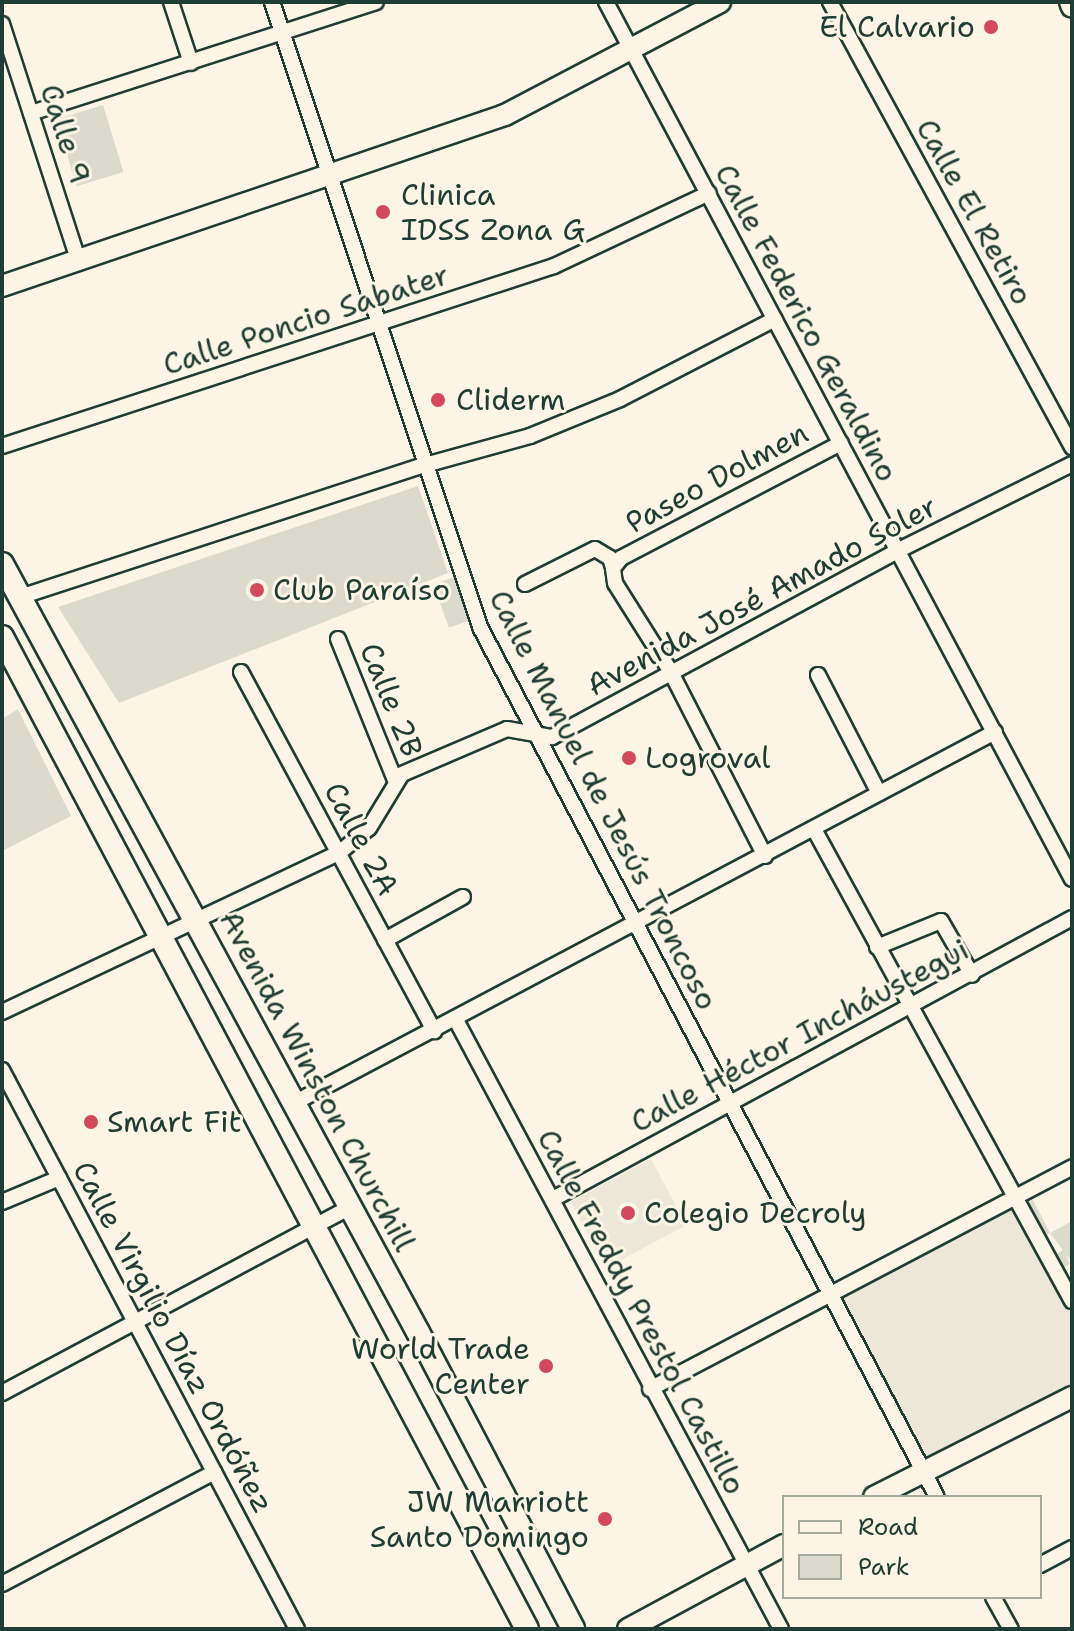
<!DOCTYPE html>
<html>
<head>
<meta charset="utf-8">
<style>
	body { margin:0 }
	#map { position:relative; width:1074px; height:1631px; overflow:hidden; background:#fcf5e5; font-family:"Shantell Sans",sans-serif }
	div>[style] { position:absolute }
	.built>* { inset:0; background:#ece7d8; transform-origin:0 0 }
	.green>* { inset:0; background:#dcdacc; transform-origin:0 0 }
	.roads { filter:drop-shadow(2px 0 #1f3d34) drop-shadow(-2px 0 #1f3d34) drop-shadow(0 2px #1f3d34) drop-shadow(0 -2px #1f3d34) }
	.street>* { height:14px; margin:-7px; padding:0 7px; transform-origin:7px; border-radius:7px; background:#fcf5e5 }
	.secondary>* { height:20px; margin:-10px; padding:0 10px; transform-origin:10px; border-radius:10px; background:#fcf5e5 }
	.primary>* { height:22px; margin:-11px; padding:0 11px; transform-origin:11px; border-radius:11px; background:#fcf5e5 }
	.dots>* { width:22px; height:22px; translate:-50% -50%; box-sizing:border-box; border:4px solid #fcf5e5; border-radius:50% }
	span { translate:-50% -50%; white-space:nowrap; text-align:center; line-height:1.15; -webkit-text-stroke:6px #fcf5e5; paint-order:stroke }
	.poi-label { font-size:30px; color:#1f3d34 }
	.right { translate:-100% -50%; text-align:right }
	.left { translate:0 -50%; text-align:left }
	.street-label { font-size:30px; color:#1f3d34 }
	.frame { position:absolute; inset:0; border:4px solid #1f3d34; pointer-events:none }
	.legend { position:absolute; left:782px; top:1495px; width:260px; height:104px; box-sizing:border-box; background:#fcf5e5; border:2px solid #a4ab9e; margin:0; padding:10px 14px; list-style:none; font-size:24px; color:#1f3d34 }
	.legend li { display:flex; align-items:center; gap:16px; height:40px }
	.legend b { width:40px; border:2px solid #a4ab9e }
</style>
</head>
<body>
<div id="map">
	<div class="built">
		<i style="left:651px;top:1159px;width:75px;height:91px;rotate:62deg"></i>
		<i style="clip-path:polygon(1016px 1204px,1072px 1313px,1072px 1393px,928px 1467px,839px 1295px)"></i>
	</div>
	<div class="green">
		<i style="left:103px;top:105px;width:70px;height:49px;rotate:73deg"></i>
		<i style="clip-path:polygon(418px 486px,448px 573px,119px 703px,58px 607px)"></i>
		<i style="left:454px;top:577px;width:46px;height:22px;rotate:70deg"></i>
		<i style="clip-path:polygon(18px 709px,71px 816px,2px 851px,2px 719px)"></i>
		<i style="clip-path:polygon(1033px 1200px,1050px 1233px,1072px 1221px,1072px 1262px,1065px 1254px,1070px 1264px,1064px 1268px,1057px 1254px,1063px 1250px,1050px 1233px,1046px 1235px,1029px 1202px)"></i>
	</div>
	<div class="roads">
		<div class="street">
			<i style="left:171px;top:2px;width:64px;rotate:71.8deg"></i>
			<i style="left:272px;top:2px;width:661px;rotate:71.57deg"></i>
			<i style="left:481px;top:629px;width:980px;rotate:62.29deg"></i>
			<i style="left:606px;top:2px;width:993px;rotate:62.02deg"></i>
			<i style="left:830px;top:2px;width:507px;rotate:61.46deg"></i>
			<i style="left:2px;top:24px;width:248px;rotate:72.1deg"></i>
			<i style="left:31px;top:113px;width:362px;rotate:-17.8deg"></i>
			<i style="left:2px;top:446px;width:581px;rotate:-18.06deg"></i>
			<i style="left:554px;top:266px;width:171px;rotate:-25.2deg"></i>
			<i style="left:525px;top:584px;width:78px;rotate:-26.6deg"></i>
			<i style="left:595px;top:549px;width:17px;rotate:31deg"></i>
			<i style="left:610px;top:558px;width:10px;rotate:73deg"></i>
			<i style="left:20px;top:597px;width:426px;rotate:-18.1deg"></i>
			<i style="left:425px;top:465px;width:109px;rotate:-15.4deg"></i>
			<i style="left:530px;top:436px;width:97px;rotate:-22.3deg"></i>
			<i style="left:620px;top:399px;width:174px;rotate:-27.3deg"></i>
			<i style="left:338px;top:639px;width:152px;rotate:68deg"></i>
			<i style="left:241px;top:672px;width:408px;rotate:61.7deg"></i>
			<i style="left:818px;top:675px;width:133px;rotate:62.7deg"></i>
			<i style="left:814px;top:829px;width:538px;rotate:61.34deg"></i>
			<i style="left:765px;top:856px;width:207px;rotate:-117.1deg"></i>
			<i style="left:671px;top:672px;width:105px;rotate:-122.2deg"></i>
			<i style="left:615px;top:583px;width:15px;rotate:-98deg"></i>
			<i style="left:613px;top:568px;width:13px;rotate:-51deg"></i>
			<i style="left:621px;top:558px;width:248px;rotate:-27.6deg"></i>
			<i style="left:385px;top:940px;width:89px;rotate:-28.9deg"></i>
			<i style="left:877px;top:947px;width:69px;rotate:-22.1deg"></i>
			<i style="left:941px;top:921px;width:62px;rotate:60.1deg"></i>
			<i style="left:2px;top:1012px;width:373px;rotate:-25.3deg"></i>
			<i style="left:339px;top:853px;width:39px;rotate:-40deg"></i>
			<i style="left:369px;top:828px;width:63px;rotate:-58.6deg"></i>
			<i style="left:402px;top:774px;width:114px;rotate:-23.2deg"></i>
			<i style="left:507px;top:729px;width:46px;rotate:10.1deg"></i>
			<i style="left:552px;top:737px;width:390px;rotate:-28.3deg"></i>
			<i style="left:895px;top:552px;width:198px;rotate:-26.4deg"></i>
			<i style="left:456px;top:1020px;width:690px;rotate:61.91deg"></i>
			<i style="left:2px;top:1070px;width:632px;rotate:62.18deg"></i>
			<i style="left:294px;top:1103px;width:793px;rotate:-27.89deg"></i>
			<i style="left:553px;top:1199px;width:590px;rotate:-28.43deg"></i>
			<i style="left:2px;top:1202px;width:62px;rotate:-22.8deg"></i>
			<i style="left:650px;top:1389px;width:477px;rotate:-27.7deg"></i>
			<i style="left:2px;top:1393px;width:395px;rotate:-28.1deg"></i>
			<i style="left:1040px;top:1565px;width:36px;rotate:-28deg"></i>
			<i style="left:2px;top:1584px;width:240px;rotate:-27.8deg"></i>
			<i style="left:993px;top:1597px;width:37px;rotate:61deg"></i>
		</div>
		<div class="secondary">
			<i style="left:1070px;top:2px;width:5px;rotate:68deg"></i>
			<i style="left:2px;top:286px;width:531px;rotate:-18.78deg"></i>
			<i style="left:505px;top:115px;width:243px;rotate:-27.7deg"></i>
			<i style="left:874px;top:1497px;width:222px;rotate:-26.8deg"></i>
			<i style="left:628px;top:1629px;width:177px;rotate:-28.3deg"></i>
		</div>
		<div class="primary">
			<i style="left:2px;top:564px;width:873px;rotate:61.56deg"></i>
			<i style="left:418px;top:1332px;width:335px;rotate:62.4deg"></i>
			<i style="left:2px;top:637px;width:1122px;rotate:62.11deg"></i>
		</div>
	</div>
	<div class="dots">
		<i style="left:991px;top:27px;background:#d1495b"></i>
		<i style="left:383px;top:212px;background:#d1495b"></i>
		<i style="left:438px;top:400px;background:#d1495b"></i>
		<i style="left:257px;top:590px;background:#d1495b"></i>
		<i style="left:629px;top:758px;background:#d1495b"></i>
		<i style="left:91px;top:1122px;background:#d1495b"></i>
		<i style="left:628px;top:1213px;background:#d1495b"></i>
		<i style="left:546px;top:1366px;background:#d1495b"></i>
		<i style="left:605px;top:1519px;background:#d1495b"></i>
	</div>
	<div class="poi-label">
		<span class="right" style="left:975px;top:27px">El Calvario</span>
		<span class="left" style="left:401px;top:212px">Clinica<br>IDSS Zona G</span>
		<span class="left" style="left:456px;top:400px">Cliderm</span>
		<span class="left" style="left:273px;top:590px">Club Paraíso</span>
		<span class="left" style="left:645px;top:758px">Logroval</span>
		<span class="left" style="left:107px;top:1122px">Smart Fit</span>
		<span class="left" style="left:644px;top:1213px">Colegio Decroly</span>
		<span class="right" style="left:530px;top:1366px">World Trade<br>Center</span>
		<span class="right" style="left:589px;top:1519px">JW Marriott<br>Santo Domingo</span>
	</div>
	<div class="street-label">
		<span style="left:65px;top:134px;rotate:72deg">Calle 9</span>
		<span style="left:974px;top:212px;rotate:61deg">Calle El Retiro</span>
		<span style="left:306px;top:320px;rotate:-18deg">Calle Poncio Sabater</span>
		<span style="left:806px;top:323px;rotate:62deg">Calle Federico Geraldino</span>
		<span style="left:717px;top:478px;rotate:-28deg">Paseo Dolmen</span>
		<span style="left:762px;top:596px;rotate:-28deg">Avenida José Amado Soler</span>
		<span style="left:391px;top:700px;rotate:68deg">Calle 2B</span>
		<span style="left:603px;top:800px;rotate:63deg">Calle Manuel de Jesús Troncoso</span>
		<span style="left:361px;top:839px;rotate:62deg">Calle 2A</span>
		<span style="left:800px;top:1036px;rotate:-28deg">Calle Héctor Incháustegui</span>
		<span style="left:317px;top:1081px;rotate:62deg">Avenida Winston Churchill</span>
		<span style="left:641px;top:1312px;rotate:62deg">Calle Freddy Prestol Castillo</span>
		<span style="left:173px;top:1337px;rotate:62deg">Calle Virgilio Díaz Ordóñez</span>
	</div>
	<div class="frame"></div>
	<ul class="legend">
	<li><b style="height:10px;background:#fcf5e5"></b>Road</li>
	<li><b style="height:22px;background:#dcdacc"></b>Park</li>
	</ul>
</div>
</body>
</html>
